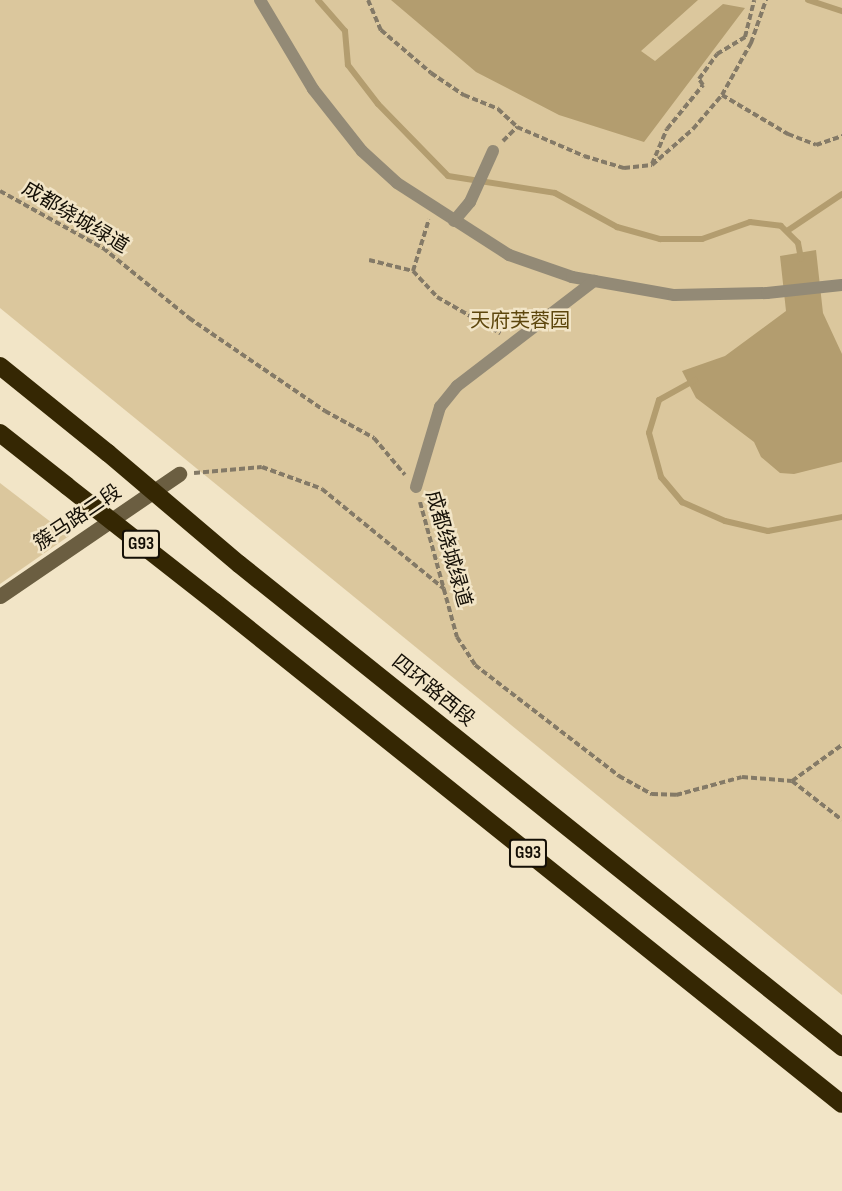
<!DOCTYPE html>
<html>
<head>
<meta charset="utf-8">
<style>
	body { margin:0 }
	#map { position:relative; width:842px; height:1191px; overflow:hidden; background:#f2e5c7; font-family:"Sofia Sans Condensed","Noto Sans SC",sans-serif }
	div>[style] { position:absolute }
	.green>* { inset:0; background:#dbc79d }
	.water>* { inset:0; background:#b39d6f }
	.stream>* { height:6px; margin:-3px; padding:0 3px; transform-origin:3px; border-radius:3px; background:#b39d6f }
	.path>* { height:4px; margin-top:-2px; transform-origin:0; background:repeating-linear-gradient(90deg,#847a67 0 6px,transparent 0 9px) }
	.lane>* { height:12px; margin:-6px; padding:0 6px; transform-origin:6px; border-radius:6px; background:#938a76 }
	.secondary>* { height:15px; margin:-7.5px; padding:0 7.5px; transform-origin:7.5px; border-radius:7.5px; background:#6b5e41 }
	.highway>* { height:18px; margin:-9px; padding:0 9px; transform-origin:9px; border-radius:9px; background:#352703 }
	.path-bridge>* { height:4px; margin-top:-2px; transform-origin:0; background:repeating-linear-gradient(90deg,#847a67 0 6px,transparent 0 9px) }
	.highway-bridge>* { height:18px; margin:-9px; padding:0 9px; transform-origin:9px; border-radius:9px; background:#352703 }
	span { translate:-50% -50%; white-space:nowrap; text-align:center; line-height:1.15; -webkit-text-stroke:5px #f2e5c7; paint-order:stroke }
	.shield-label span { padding:2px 4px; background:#f2e5c7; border:2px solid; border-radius:4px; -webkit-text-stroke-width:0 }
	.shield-label { font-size:18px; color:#140f06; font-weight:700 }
	.street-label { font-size:20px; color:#140f06 }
	.park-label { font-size:20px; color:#5e470d }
</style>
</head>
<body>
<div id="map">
	<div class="green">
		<i style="clip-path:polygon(0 0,842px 0,842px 995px,0 308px)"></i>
		<i style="clip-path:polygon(0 483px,69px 536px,0 584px)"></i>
	</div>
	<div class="water">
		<i style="clip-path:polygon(391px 0,698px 0,641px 51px,655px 61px,723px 4px,745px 8px,644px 142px,559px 115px,476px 72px)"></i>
		<i style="clip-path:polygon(816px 250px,823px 313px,842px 354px,842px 462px,794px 474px,780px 473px,761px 457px,754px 442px,696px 398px,682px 371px,725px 356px,786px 311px,780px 256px)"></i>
	</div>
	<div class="stream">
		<i style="left:318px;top:0;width:41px;rotate:48.9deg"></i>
		<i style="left:345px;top:31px;width:34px;rotate:85deg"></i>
		<i style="left:348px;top:65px;width:49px;rotate:52.4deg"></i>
		<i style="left:378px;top:104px;width:100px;rotate:45.8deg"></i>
		<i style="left:448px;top:176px;width:108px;rotate:9deg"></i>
		<i style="left:555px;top:193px;width:71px;rotate:28.7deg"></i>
		<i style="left:617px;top:227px;width:45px;rotate:15.6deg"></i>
		<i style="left:660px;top:239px;width:42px"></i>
		<i style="left:702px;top:239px;width:51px;rotate:-19.5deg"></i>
		<i style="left:750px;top:222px;width:31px;rotate:7deg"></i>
		<i style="left:781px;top:226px;width:24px;rotate:45deg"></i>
		<i style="left:798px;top:243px;width:16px;rotate:79deg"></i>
		<i style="left:808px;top:0;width:36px;rotate:18deg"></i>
		<i style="left:787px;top:231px;width:66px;rotate:-33.9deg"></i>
		<i style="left:695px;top:380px;width:41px;rotate:150.9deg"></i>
		<i style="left:659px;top:400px;width:34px;rotate:107deg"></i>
		<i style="left:649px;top:433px;width:46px;rotate:74.7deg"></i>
		<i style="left:661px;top:477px;width:33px;rotate:50deg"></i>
		<i style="left:682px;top:502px;width:47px;rotate:23.8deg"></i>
		<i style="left:725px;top:521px;width:44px;rotate:13.1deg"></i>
		<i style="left:768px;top:531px;width:75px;rotate:-10.7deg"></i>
	</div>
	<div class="path">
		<i style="left:368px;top:0;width:33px;rotate:67deg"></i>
		<i style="left:381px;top:30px;width:66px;rotate:40.7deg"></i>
		<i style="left:431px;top:73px;width:40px;rotate:34deg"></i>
		<i style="left:464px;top:95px;width:37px;rotate:22deg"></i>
		<i style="left:498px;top:109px;width:26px;rotate:43deg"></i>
		<i style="left:517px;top:127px;width:73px;rotate:23.4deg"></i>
		<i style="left:584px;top:156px;width:42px;rotate:16.7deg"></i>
		<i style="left:624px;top:168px;width:28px;rotate:-6deg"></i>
		<i style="left:652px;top:165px;width:55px;rotate:-41.3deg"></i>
		<i style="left:693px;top:129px;width:45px;rotate:-49.5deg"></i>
		<i style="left:722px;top:95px;width:60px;rotate:-60.9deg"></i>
		<i style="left:751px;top:43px;width:46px;rotate:-70.8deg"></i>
		<i style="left:703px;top:85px;width:7px;rotate:-124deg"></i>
		<i style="left:699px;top:79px;width:31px;rotate:-54deg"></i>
		<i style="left:717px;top:54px;width:33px;rotate:-31deg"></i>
		<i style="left:745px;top:37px;width:38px;rotate:-76deg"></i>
		<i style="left:722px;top:95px;width:77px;rotate:30.6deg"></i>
		<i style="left:788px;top:134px;width:30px;rotate:21deg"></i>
		<i style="left:816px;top:145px;width:28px;rotate:-19deg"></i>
		<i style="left:503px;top:141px;width:20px;rotate:-45deg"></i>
		<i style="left:652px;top:164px;width:38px;rotate:-67deg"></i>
		<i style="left:0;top:191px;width:118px;rotate:29deg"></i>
		<i style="left:103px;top:248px;width:111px;rotate:39.1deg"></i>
		<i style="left:189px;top:318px;width:165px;rotate:34.4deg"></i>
		<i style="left:325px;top:411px;width:56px;rotate:28.9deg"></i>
		<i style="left:374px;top:438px;width:48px;rotate:50deg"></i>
		<i style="left:369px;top:260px;width:45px;rotate:14deg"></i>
		<i style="left:413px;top:271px;width:35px;rotate:47deg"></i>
		<i style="left:437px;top:297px;width:73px;rotate:29.7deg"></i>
		<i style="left:413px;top:271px;width:54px;rotate:-72.9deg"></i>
		<i style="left:194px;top:473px;width:68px;rotate:-5deg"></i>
		<i style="left:262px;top:467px;width:64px;rotate:20.1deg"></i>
		<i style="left:322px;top:489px;width:158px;rotate:39.3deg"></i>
		<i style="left:420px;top:502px;width:140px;rotate:74.7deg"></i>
		<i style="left:457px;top:637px;width:33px;rotate:57deg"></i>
		<i style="left:475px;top:665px;width:182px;rotate:37.6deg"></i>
		<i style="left:619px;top:776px;width:38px;rotate:29deg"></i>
		<i style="left:652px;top:794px;width:24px;rotate:2deg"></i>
		<i style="left:676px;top:795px;width:68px;rotate:-15.3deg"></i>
		<i style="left:742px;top:777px;width:50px;rotate:4.6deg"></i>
		<i style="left:792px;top:781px;width:63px;rotate:38deg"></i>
		<i style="left:792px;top:781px;width:62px;rotate:-35.8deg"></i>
	</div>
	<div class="lane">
		<i style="left:260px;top:0;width:104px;rotate:59.2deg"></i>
		<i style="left:313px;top:89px;width:79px;rotate:51.7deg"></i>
		<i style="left:362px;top:151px;width:47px;rotate:42.4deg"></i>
		<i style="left:397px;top:183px;width:133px;rotate:32.7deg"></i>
		<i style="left:509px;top:255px;width:67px;rotate:19.2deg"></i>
		<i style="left:572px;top:277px;width:104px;rotate:10deg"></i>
		<i style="left:674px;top:295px;width:93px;rotate:-1.2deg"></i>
		<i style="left:767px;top:293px;width:75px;rotate:-6.1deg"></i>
		<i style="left:454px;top:221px;width:25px;rotate:-50deg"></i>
		<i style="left:470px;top:202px;width:56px;rotate:-65.7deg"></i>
		<i style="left:416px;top:487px;width:84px;rotate:-73.3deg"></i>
		<i style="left:440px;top:407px;width:27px;rotate:-51deg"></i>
		<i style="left:457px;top:386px;width:173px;rotate:-37.5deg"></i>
	</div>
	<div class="secondary">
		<i style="left:0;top:596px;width:217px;rotate:-34.3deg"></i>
	</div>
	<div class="highway">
		<i style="left:0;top:366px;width:139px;rotate:38.9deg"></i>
		<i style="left:0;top:433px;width:85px;rotate:38.3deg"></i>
		<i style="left:239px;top:564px;width:773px;rotate:38.69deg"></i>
		<i style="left:215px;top:602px;width:803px;rotate:38.68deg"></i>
	</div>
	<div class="path-bridge">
		<i style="left:667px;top:129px;width:57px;rotate:-50.7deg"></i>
	</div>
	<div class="highway-bridge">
		<i style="left:108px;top:453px;width:172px;rotate:40.3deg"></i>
		<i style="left:67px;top:486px;width:188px;rotate:38.1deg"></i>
	</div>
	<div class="shield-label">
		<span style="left:141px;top:544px">G93</span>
		<span style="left:528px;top:853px">G93</span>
	</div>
	<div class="street-label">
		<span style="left:75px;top:218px;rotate:31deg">成都绕城绿道</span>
		<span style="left:78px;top:518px;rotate:-34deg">簇马路二段</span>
		<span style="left:448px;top:549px;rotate:74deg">成都绕城绿道</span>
		<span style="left:433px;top:691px;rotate:39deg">四环路西段</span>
	</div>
	<div class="park-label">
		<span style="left:520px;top:321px">天府芙蓉园</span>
	</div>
</div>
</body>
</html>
